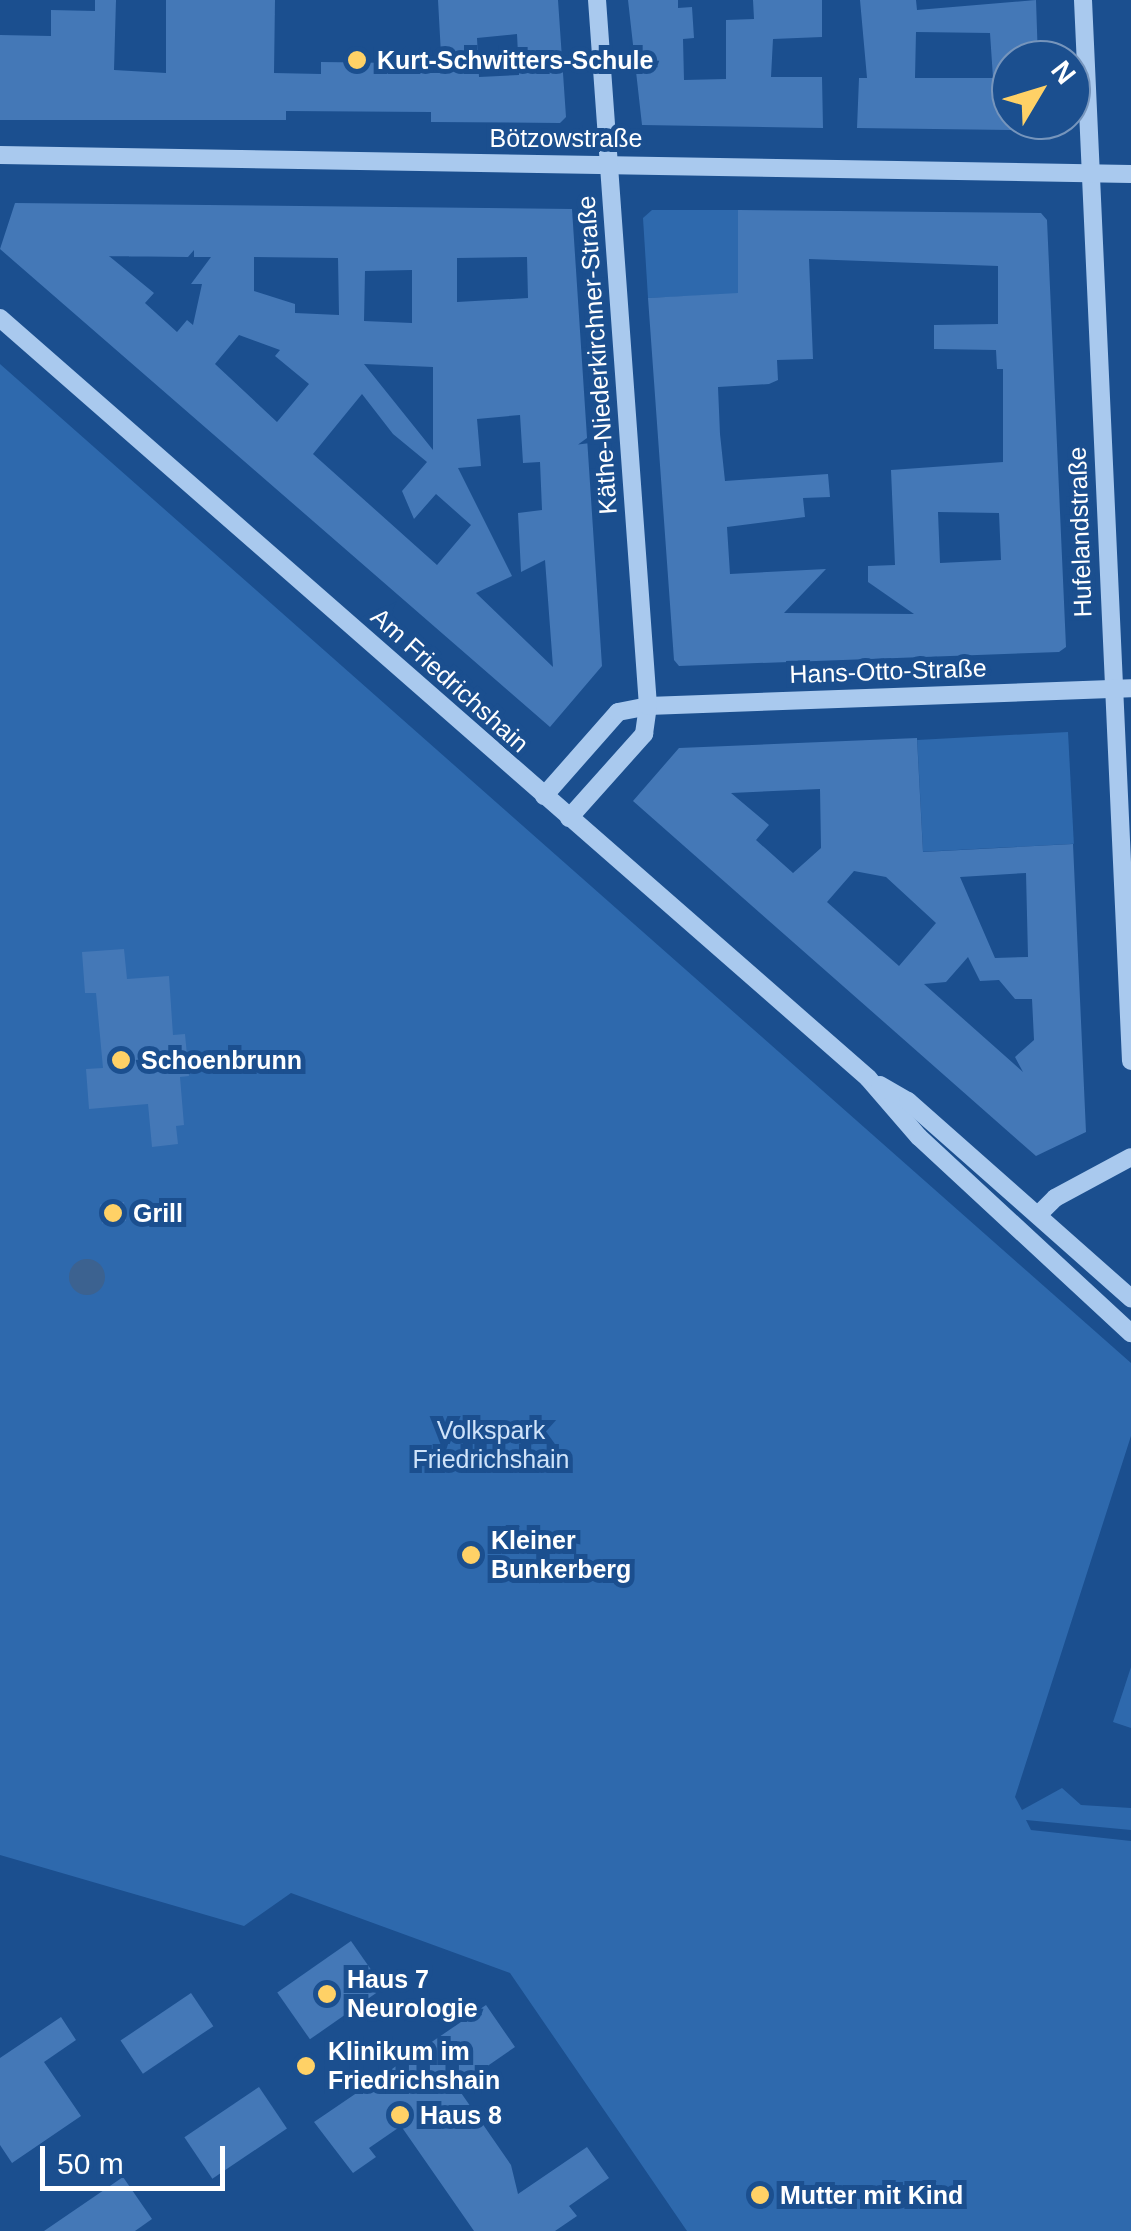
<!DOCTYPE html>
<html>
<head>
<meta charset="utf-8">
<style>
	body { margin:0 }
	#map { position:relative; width:1131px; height:2231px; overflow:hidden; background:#1b4f8f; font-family:Helvetica,sans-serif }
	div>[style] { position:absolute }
	.green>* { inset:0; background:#2e69ad; transform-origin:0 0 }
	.water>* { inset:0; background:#3c6290 }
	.round { border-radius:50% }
	.building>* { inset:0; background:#4478b7; transform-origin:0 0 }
	.minor>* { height:18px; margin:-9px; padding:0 9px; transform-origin:9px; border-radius:9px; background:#a9c9ee }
	.dots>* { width:28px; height:28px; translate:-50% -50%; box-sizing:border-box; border:5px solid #1b4f8f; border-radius:50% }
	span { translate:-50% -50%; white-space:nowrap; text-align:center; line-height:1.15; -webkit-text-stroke:10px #1b4f8f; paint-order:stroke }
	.poi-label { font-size:25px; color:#fff; font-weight:700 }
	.left { translate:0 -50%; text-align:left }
	.street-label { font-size:25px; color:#fff }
	.park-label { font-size:25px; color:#cfe3fa }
	.north { position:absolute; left:991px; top:40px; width:100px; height:100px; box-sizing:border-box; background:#1b4f8f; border:2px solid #7695bc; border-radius:50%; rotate:52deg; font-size:28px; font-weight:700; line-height:40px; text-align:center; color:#fff }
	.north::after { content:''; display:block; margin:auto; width:35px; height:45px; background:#ffd166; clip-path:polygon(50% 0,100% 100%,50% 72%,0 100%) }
	.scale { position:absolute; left:40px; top:2146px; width:185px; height:45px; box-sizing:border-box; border:5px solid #fff; border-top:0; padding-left:12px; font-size:30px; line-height:35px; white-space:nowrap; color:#fff; -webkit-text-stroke:8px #1b4f8f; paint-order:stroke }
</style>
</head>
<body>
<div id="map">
	<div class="green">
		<i style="clip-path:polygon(652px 210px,738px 210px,738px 294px,648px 298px,643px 218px)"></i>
		<i style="clip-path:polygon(0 364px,1131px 1363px,1131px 1436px,1015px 1797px,1022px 1810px,1062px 1788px,1081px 1805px,1131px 1808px,1131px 1830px,1026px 1820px,1031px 1830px,1131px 1841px,1131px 2231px,687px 2231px,510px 1973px,291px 1893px,244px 1926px,0 1855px)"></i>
		<i style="left:1068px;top:732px;width:112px;height:151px;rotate:87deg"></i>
		<i style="clip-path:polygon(1131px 1667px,1131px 1728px,1113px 1722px)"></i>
	</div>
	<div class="water">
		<i class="round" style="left:69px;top:1259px;width:36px;height:36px"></i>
	</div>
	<div class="building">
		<i style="clip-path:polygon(evenodd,95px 0,116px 0,114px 70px,166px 73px,166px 0,275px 0,274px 73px,321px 74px,321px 62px,398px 63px,398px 73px,442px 73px,438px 0,558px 0,566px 117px,560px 123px,431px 122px,431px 112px,286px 111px,286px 120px,0 120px,0 35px,51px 36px,51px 10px,95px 11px,95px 0,517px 34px,519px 75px,479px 77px,477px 38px,517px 34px)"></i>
		<i style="clip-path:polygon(628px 0,678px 0,678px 8px,692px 7px,694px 38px,683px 39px,684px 80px,726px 79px,726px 20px,754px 19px,753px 0,822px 0,822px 37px,773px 39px,771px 77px,822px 77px,823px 128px,642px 125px)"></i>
		<i style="clip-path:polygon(evenodd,860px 0,916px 0,917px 10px,1036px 0,1038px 60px,1011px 60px,1011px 130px,857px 128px,859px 78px,867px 78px,860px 0,916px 32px,990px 33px,993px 78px,915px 78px,916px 32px)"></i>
		<i style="clip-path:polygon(evenodd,15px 203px,572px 209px,602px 666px,550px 727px,0 249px,15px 203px,194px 250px,194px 257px,211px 257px,191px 284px,202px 284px,193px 325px,187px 320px,177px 332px,145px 303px,154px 293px,109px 256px,188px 257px,194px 250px,15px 203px,254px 257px,338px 258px,339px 315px,295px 313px,295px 304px,254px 291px,254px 257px,15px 203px,527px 257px,528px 298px,457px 302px,457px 258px,527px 257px,15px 203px,412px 270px,412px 323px,364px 321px,365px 271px,412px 270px,15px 203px,239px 335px,280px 350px,275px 356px,309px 384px,277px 422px,215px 364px,239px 335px,15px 203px,364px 364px,433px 367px,433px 450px,364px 364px,15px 203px,362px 394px,393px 434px,427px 462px,402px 491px,414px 519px,436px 494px,471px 525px,437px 565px,313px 454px,362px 394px,15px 203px,520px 415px,523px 463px,540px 462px,542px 510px,518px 513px,521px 572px,545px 560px,553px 667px,476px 593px,512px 576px,458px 468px,481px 466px,477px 419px,520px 415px)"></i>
		<i style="clip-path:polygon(evenodd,738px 210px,1041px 213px,1047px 220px,1066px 647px,1059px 652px,679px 666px,674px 660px,648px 298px,738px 293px,738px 210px,809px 259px,998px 266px,998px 324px,934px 325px,934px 349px,996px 350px,997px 369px,1003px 369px,1003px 462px,891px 470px,895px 565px,868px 566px,868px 582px,914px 614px,784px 613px,826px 569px,730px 574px,727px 527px,805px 517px,803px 498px,830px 497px,828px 474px,725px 481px,720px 434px,718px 387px,769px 384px,778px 380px,777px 360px,813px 359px,809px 259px,738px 210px,938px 512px,999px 513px,1001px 560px,940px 563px,938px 512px)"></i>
		<i style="clip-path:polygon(evenodd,917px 738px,923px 852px,1073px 844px,1086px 1132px,1036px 1156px,633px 801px,679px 748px,917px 738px,820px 789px,821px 848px,793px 873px,756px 840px,769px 825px,731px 793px,820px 789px,917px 738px,854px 871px,886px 877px,936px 923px,899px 966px,827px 902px,854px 871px,917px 738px,1026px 873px,1028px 957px,995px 958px,960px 877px,1026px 873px,917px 738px,968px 957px,980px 981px,999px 980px,1015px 999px,1032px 999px,1034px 1040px,1015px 1057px,1023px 1072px,924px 984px,946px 982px,968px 957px)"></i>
		<i style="clip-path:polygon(124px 949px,127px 979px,169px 976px,173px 1035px,185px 1034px,189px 1076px,180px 1077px,184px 1125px,176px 1126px,178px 1144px,152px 1147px,148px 1104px,89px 1109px,86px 1069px,103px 1068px,96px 993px,85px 993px,82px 952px)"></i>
		<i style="left:124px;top:1202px;width:19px;height:24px;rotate:84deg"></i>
		<i style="left:351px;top:1941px;width:57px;height:90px;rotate:55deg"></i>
		<i style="left:191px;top:1993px;width:40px;height:85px;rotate:56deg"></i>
		<i style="clip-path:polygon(486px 2005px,515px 2047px,457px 2087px,511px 2165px,518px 2194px,587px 2147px,609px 2178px,569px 2206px,577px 2216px,555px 2231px,474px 2231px,401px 2126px,369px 2148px,376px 2157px,353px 2173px,314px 2122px)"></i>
		<i style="clip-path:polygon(61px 2017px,76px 2040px,44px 2062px,81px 2116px,12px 2163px,0 2145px,0 2058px)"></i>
		<i style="left:259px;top:2087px;width:50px;height:90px;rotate:56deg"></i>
		<i style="clip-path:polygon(123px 2177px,152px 2219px,135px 2231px,44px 2231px)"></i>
	</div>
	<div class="minor">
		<i style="left:1083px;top:0;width:1062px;rotate:87.41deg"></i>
		<i style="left:0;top:155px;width:1131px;rotate:0.96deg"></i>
		<i style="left:0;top:318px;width:1154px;rotate:41.2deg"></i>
		<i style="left:868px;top:1078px;width:78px;rotate:49.2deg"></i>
		<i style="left:919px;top:1137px;width:289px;rotate:42.8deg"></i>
		<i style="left:544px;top:796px;width:112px;rotate:-48.6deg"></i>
		<i style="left:618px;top:712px;width:31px;rotate:-11deg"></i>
		<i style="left:648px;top:706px;width:483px;rotate:-2.1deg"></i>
		<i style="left:569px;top:818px;width:113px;rotate:-48.2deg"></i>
		<i style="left:644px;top:734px;width:28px;rotate:-82deg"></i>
		<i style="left:648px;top:706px;width:708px;rotate:-94.13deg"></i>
		<i style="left:880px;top:1085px;width:32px;rotate:30deg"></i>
		<i style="left:908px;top:1101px;width:298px;rotate:41.5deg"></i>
		<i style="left:1038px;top:1215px;width:24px;rotate:-45deg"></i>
		<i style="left:1055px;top:1198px;width:86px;rotate:-28.3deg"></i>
	</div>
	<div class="dots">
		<i style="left:357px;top:60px;background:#ffd166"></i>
		<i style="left:121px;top:1060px;background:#ffd166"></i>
		<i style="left:113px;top:1213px;background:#ffd166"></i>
		<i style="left:471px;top:1555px;background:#ffd166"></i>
		<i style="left:327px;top:1994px;background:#ffd166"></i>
		<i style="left:306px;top:2066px;background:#ffd166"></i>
		<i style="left:400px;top:2115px;background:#ffd166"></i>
		<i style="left:760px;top:2195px;background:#ffd166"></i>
	</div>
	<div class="poi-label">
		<span class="left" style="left:377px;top:60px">Kurt-Schwitters-Schule</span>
		<span class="left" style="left:141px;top:1060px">Schoenbrunn</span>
		<span class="left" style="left:133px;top:1213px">Grill</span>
		<span class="left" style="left:491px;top:1555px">Kleiner<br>Bunkerberg</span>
		<span class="left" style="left:347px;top:1994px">Haus 7<br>Neurologie</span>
		<span class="left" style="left:328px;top:2066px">Klinikum im<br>Friedrichshain</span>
		<span class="left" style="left:420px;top:2115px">Haus 8</span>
		<span class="left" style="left:780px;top:2195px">Mutter mit Kind</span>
	</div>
	<div class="street-label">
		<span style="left:566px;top:138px">Bötzowstraße</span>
		<span style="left:597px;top:355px;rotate:-94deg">Käthe-Niederkirchner-Straße</span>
		<span style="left:1080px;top:532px;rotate:-92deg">Hufelandstraße</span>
		<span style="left:888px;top:671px;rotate:-2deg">Hans-Otto-Straße</span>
		<span style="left:450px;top:680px;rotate:42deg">Am Friedrichshain</span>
	</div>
	<div class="park-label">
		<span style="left:491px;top:1445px">Volkspark<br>Friedrichshain</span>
	</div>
	<div class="north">N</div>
	<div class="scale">50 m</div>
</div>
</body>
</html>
